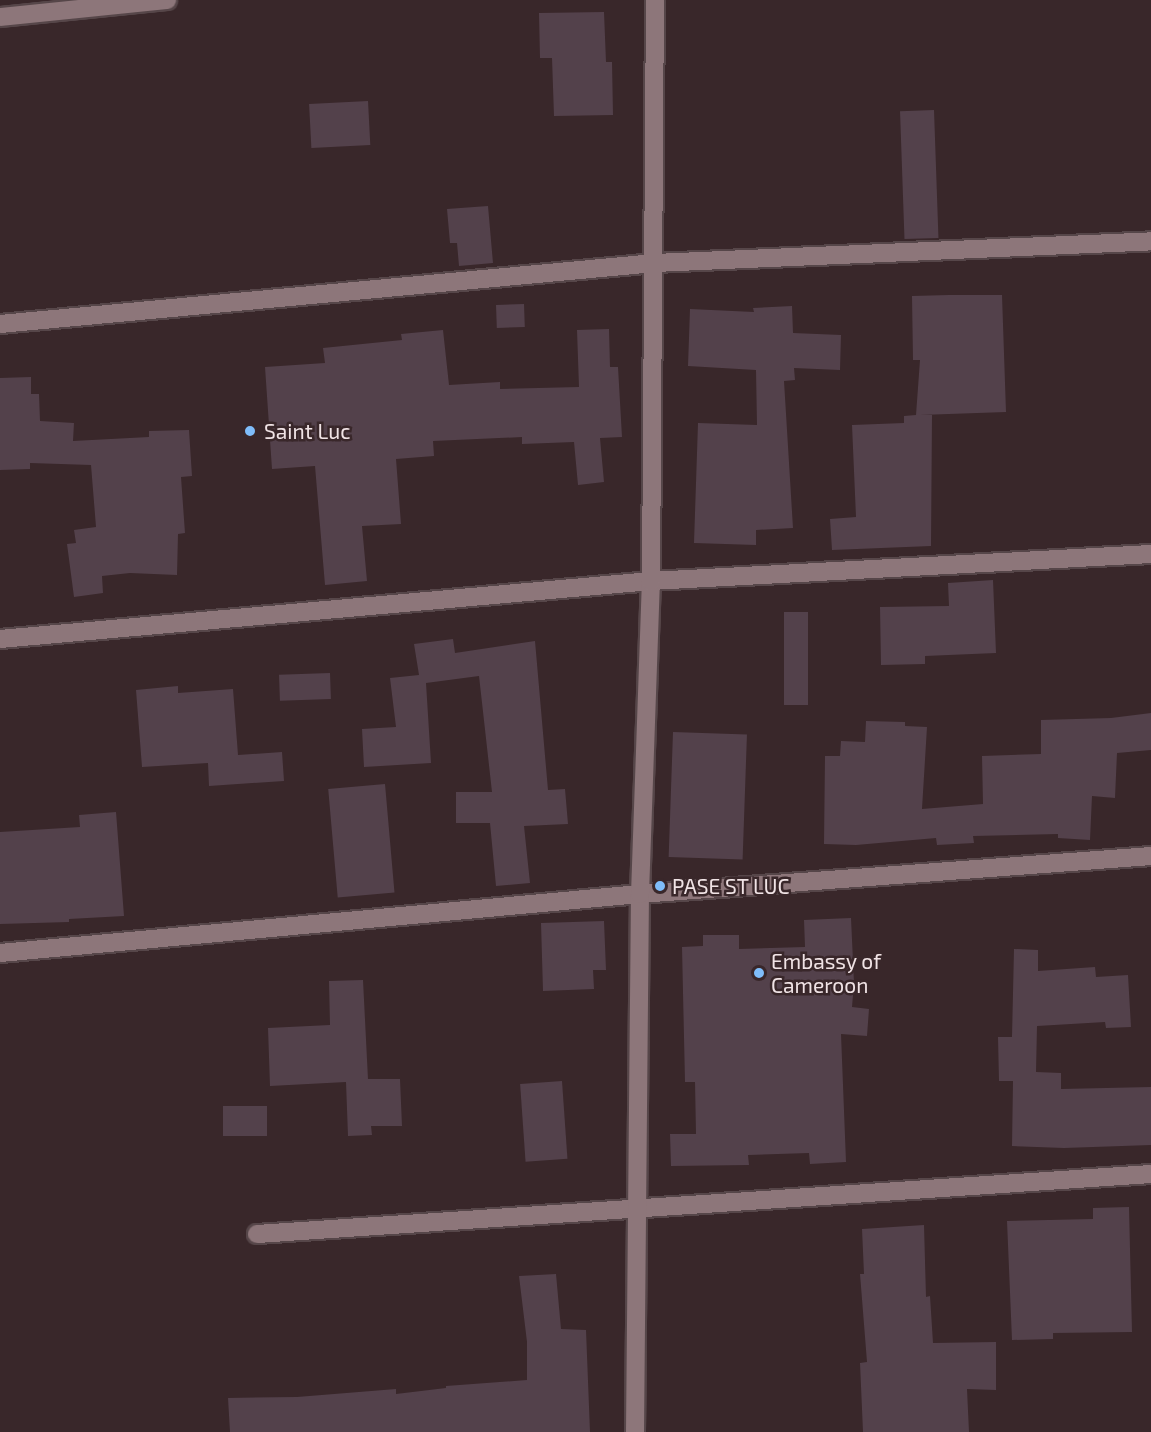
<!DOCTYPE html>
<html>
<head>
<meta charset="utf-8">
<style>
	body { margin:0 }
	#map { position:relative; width:1151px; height:1432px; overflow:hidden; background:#39272a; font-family:"Exo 2",sans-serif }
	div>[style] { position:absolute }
	.building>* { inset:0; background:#53414b; transform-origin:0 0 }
	.roads { filter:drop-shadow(2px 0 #564649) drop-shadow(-2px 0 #564649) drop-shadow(0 2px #564649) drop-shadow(0 -2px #564649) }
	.minor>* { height:18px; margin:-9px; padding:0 9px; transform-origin:9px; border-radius:9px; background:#8d767a }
	.dots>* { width:16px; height:16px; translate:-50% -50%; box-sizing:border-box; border:3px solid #39272a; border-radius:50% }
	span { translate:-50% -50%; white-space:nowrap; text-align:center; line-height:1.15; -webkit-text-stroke:5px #39272a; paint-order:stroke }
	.poi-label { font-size:21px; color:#f0e3e5 }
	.left { translate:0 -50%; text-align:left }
</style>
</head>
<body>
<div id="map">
	<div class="building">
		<i style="clip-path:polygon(604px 12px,606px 62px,612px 62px,613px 115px,554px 116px,552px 58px,540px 58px,539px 13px)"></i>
		<i style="left:368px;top:101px;width:44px;height:59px;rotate:87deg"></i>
		<i style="left:934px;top:110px;width:128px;height:34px;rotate:88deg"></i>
		<i style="clip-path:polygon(488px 206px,493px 263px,459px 266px,457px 243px,450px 243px,447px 209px)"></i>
		<i style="clip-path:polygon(949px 295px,1002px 295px,1006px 412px,920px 415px,932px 415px,931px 546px,832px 550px,830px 519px,856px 517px,852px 425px,904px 423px,904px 416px,916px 415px,920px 360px,913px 360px,912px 296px)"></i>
		<i style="left:524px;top:304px;width:23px;height:28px;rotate:88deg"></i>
		<i style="clip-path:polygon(792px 306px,793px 333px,841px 335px,840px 370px,794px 368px,795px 380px,784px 381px,793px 528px,756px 530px,756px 545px,694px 543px,698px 423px,757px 425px,756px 370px,688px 366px,690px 309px,754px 312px,753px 308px)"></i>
		<i style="clip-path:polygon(609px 329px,610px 367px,618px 367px,622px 437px,600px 438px,604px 482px,578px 485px,574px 442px,522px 444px,522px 437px,433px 441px,434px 456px,396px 459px,401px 524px,362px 526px,367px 581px,325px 585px,315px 466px,272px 469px,265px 367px,325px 363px,323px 348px,402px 340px,401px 334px,443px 330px,449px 385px,500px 382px,500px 389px,579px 387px,577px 330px)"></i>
		<i style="clip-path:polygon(31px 377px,31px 394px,39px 394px,40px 421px,74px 423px,73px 441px,149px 437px,149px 431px,189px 430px,192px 476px,181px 477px,185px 533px,178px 534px,177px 575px,130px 573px,102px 576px,103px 593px,74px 597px,67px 544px,76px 543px,74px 530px,96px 527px,91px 465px,30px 463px,30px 469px,0 470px,0 378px)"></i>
		<i style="clip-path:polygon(993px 580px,996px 653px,925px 656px,925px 664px,881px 665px,880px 607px,949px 606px,948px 583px)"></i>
		<i style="left:784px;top:612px;width:24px;height:93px"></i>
		<i style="clip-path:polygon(453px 639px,455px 653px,535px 641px,548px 790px,565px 789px,568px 824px,524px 826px,530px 883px,496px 886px,490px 823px,456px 823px,456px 792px,492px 792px,479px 676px,426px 683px,431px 763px,364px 767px,362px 729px,396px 727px,390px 678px,419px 675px,414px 644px)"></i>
		<i style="left:330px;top:673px;width:26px;height:51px;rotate:88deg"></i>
		<i style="clip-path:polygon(178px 686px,178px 693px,233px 689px,238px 755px,282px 752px,284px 781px,209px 786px,208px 763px,142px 767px,136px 690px)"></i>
		<i style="clip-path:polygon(1151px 713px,1151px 750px,1117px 753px,1115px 798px,1092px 796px,1090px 840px,1058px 838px,1058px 834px,973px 836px,974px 843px,937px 845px,936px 838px,856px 845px,824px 844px,825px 756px,840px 756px,841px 741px,865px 742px,866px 721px,905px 722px,905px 726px,927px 727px,922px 809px,983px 804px,982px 756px,1041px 754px,1041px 720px,1111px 718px)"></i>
		<i style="left:673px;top:732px;width:74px;height:125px;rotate:2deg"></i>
		<i style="left:385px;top:784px;width:109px;height:57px;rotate:85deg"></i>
		<i style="clip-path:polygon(116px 812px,124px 916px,69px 919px,69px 922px,0 924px,0 832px,80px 827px,79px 815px)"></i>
		<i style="clip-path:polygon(851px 918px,854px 983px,852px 1007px,869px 1009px,867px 1036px,841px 1034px,846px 1162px,810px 1164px,809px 1153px,748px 1155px,749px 1165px,671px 1166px,670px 1134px,696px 1134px,695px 1082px,685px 1082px,682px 947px,703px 946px,703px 935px,739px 935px,739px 949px,805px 947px,804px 920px)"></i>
		<i style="clip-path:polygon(604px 921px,606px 970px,593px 970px,594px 989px,543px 991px,541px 923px)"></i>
		<i style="clip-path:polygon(1014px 949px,1038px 950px,1038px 971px,1095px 967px,1096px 977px,1128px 975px,1131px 1027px,1106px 1028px,1105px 1022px,1037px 1026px,1036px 1072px,1061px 1073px,1061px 1089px,1151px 1087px,1151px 1145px,1064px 1148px,1012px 1146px,1013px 1081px,999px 1081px,998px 1037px,1012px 1037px)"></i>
		<i style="clip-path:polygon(363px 980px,368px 1079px,400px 1079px,402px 1126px,371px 1126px,372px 1135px,348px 1136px,346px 1082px,270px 1086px,268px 1028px,330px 1025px,329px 981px)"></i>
		<i style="left:562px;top:1081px;width:78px;height:42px;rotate:86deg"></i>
		<i style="left:223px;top:1106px;width:44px;height:30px"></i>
		<i style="clip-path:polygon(1129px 1207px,1132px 1332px,1053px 1333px,1053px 1339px,1012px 1340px,1007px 1221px,1093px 1219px,1093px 1208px)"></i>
		<i style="clip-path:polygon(924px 1225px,926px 1297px,930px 1296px,933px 1343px,996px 1342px,996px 1390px,967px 1389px,969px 1432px,863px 1432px,860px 1363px,867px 1362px,860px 1274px,864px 1274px,862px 1229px)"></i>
		<i style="clip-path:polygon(556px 1274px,561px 1329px,586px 1330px,590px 1432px,230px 1432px,228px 1398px,297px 1397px,396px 1389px,396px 1394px,446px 1388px,446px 1386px,527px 1380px,527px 1342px,519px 1276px)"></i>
	</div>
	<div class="roads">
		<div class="minor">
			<i style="left:0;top:17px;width:168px;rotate:-5.8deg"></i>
			<i style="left:0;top:324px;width:658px;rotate:-5.32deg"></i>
			<i style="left:655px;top:263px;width:496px;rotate:-2.5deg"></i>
			<i style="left:0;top:639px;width:654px;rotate:-5.09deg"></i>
			<i style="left:651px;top:581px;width:501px;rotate:-3.09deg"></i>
			<i style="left:0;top:953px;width:643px;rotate:-5.27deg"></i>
			<i style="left:640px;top:894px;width:512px;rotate:-4.25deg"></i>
			<i style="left:257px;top:1234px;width:896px;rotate:-3.84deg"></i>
			<i style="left:635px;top:1432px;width:538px;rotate:-89.47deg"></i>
			<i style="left:640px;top:894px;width:313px;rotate:-88deg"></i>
			<i style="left:651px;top:581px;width:581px;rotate:-89.61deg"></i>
		</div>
	</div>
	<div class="dots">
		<i style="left:250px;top:431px;background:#7fbdfa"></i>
		<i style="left:660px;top:886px;background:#7fbdfa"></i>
		<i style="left:759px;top:973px;background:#7fbdfa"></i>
	</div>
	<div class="poi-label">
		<span class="left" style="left:264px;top:431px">Saint Luc</span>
		<span class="left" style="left:672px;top:886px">PASE ST LUC</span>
		<span class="left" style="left:771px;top:973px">Embassy of<br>Cameroon</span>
	</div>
</div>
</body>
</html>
